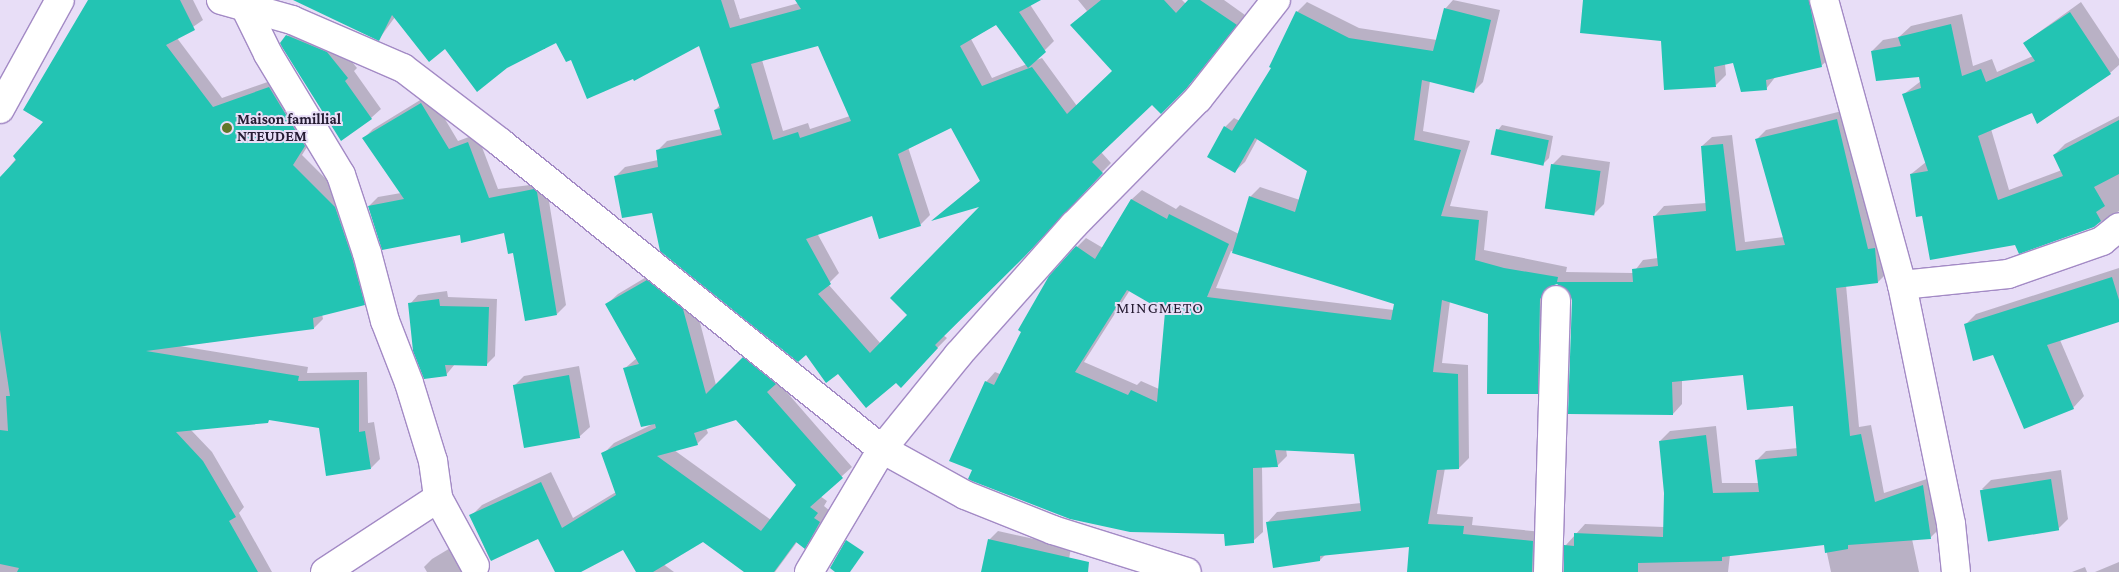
<!DOCTYPE html>
<html>
<head>
<meta charset="utf-8">
<style>
	body { margin:0 }
	#map { position:relative; width:2119px; height:572px; overflow:hidden; background:#e8def7; font-family:"Crimson Pro",serif }
	div>[style] { position:absolute }
	.shadow>* { inset:0; background:#0003 }
	.building>* { inset:0; background:#23c4b3; transform-origin:0 0 }
	.roads { filter:drop-shadow(1px 0 #a38ac5) drop-shadow(-1px 0 #a38ac5) drop-shadow(0 1px #a38ac5) drop-shadow(0 -1px #a38ac5) }
	.minor>* { height:28px; margin:-14px; padding:0 14px; transform-origin:14px; border-radius:14px; background:#fff }
	.dots>* { width:14px; height:14px; translate:-50% -50%; box-sizing:border-box; border:2px solid #e8def7; border-radius:50% }
	span { translate:-50% -50%; white-space:nowrap; text-align:center; line-height:1.15; -webkit-text-stroke:4px #e8def7; paint-order:stroke }
	.poi-label { font-size:15px; color:#251b32; font-weight:700 }
	.left { translate:0 -50%; text-align:left }
	.neighbourhood-label { font-size:16px; color:#251b32; letter-spacing:1px }
</style>
</head>
<body>
<div id="map">
	<div class="shadow">
		<i style="clip-path:polygon(90px 0,193px 0,203px 20px,177px 38px,222px 98px,279px 78px,314px 136px,302px 155px,344px 197px,373px 295px,364px 304px,322px 314px,323px 319px,314px 328px,180px 346px,308px 367px,307px 373px,367px 372px,368px 423px,374px 422px,380px 459px,371px 468px,320px 427px,270px 419px,191px 430px,212px 452px,244px 507px,239px 513px,272px 572px,0 572px,0 179px,45px 122px)"></i>
		<i style="clip-path:polygon(evenodd,296px 0,734px 0,740px 19px,799px 3px,797px 0,1027px 0,1054px 41px,1034px 61px,1042px 58px,1077px 106px,1113px 71px,1072px 25px,1087px 11px,1078px 0,1182px 0,1186px 4px,1189px 0,1224px 0,1245px 15px,1196px 77px,1161px 113px,1152px 104px,1101px 152px,1111px 163px,943px 335px,947px 338px,910px 376px,896px 381px,838px 372px,806px 353px,616px 176px,625px 167px,658px 160px,657px 151px,667px 141px,721px 129px,715px 110px,720px 105px,699px 44px,571px 58px,557px 41px,445px 47px,395px 17px,379px 39px,296px 0,997px 24px,1027px 64px,992px 78px,971px 39px,997px 24px,296px 0,818px 44px,850px 116px,810px 129px,808px 123px,783px 131px,762px 60px,818px 44px,296px 0,952px 127px,981px 180px,943px 212px,983px 204px,909px 315px,881px 344px,828px 284px,839px 273px,817px 233px,873px 214px,920px 225px,930px 215px,908px 147px,952px 127px)"></i>
		<i style="clip-path:polygon(evenodd,1453px 0,1500px 10px,1483px 82px,1474px 91px,1430px 81px,1423px 131px,1470px 141px,1450px 206px,1488px 211px,1484px 250px,1567px 267px,1566px 272px,1633px 273px,1643px 260px,1658px 258px,1655px 216px,1664px 206px,1706px 203px,1702px 146px,1712px 137px,1732px 135px,1745px 242px,1784px 237px,1756px 140px,1766px 130px,1846px 110px,1887px 273px,1878px 282px,1846px 285px,1859px 427px,1871px 425px,1884px 493px,1933px 477px,1940px 528px,1930px 538px,1912px 539px,1919px 572px,1831px 572px,1825px 544px,1730px 555px,1728px 572px,1563px 572px,1566px 545px,1585px 524px,1664px 527px,1666px 493px,1660px 441px,1670px 431px,1716px 426px,1722px 483px,1759px 483px,1756px 461px,1766px 451px,1798px 448px,1794px 405px,1744px 374px,1682px 380px,1682px 404px,1673px 414px,1573px 300px,1565px 286px,1556px 283px,1550px 288px,1547px 383px,1537px 393px,1489px 313px,1450px 301px,1442px 363px,1468px 365px,1469px 458px,1459px 468px,1445px 468px,1437px 514px,1473px 517px,1472px 525px,1543px 532px,1548px 572px,1409px 572px,1410px 546px,1326px 554px,1320px 560px,1268px 522px,1277px 512px,1361px 503px,1355px 453px,1286px 449px,1287px 456px,1277px 466px,1262px 467px,1263px 532px,1253px 541px,973px 469px,986px 382px,995px 372px,1000px 374px,1077px 247px,1086px 238px,1103px 248px,1132px 199px,1142px 190px,1176px 209px,1180px 205px,1239px 234px,1250px 197px,1260px 187px,1300px 200px,1308px 171px,1258px 138px,1245px 162px,1235px 171px,1225px 127px,1234px 118px,1240px 121px,1273px 68px,1297px 12px,1307px 2px,1359px 28px,1437px 40px,1445px 9px,1453px 0,1231px 251px,1396px 304px,1394px 310px,1216px 288px,1231px 251px,1453px 0,1130px 290px,1166px 312px,1159px 389px,1141px 381px,1137px 385px,1084px 362px,1130px 290px)"></i>
		<i style="clip-path:polygon(1584px 0,1820px 0,1832px 56px,1821px 66px,1776px 76px,1766px 89px,1734px 62px,1725px 64px,1726px 75px,1716px 85px,1662px 40px)"></i>
		<i style="clip-path:polygon(2081px 2px,2119px 59px,2119px 65px,2110px 73px,1991px 129px,2009px 190px,2062px 170px,2054px 155px,2065px 144px,2119px 116px,2119px 211px,2094px 226px,2016px 243px,1923px 214px,1911px 174px,1926px 162px,1904px 94px,1921px 81px,1920px 76px,1872px 51px,1883px 40px,1899px 37px,1911px 26px,1962px 14px,1973px 66px,1992px 59px,1997px 72px,2033px 56px,2024px 43px)"></i>
		<i style="clip-path:polygon(297px 26px,337px 43px,357px 68px,354px 71px,381px 109px,371px 118px,281px 43px)"></i>
		<i style="clip-path:polygon(430px 94px,458px 141px,477px 134px,498px 189px,546px 183px,566px 305px,557px 314px,514px 252px,505px 232px,460px 233px,369px 206px,378px 197px,401px 193px,364px 138px,373px 129px)"></i>
		<i style="clip-path:polygon(1502px 125px,1553px 136px,1549px 158px,1544px 163px,1498px 130px)"></i>
		<i style="clip-path:polygon(1562px 155px,1610px 162px,1604px 204px,1594px 214px,1552px 165px)"></i>
		<i style="clip-path:polygon(2119px 268px,2119px 321px,2060px 340px,2084px 396px,2073px 408px,1993px 354px,1965px 325px,1976px 314px)"></i>
		<i style="clip-path:polygon(evenodd,658px 270px,694px 299px,716px 385px,754px 347px,777px 381px,852px 467px,820px 496px,827px 501px,824px 506px,830px 511px,815px 537px,804px 547px,797px 542px,775px 572px,746px 572px,706px 506px,578px 572px,557px 572px,539px 538px,490px 560px,471px 516px,482px 505px,551px 472px,573px 518px,616px 492px,603px 454px,614px 443px,653px 424px,624px 369px,637px 358px,607px 304px,618px 294px,658px 270px,736px 419px,797px 484px,771px 520px,674px 450px,697px 444px,708px 433px,706px 428px,736px 419px)"></i>
		<i style="clip-path:polygon(447px 291px,448px 297px,497px 299px,495px 356px,486px 365px,455px 364px,446px 375px,410px 304px,418px 295px)"></i>
		<i style="clip-path:polygon(579px 366px,590px 427px,580px 436px,525px 446px,514px 386px,524px 376px)"></i>
		<i style="clip-path:polygon(2061px 470px,2068px 519px,2058px 529px,1982px 489px,1991px 480px)"></i>
		<i style="clip-path:polygon(998px 531px,1071px 547px,1067px 572px,982px 572px,989px 540px)"></i>
		<i style="clip-path:polygon(457px 544px,470px 572px,427px 572px,424px 567px,432px 559px)"></i>
		<i style="clip-path:polygon(659px 561px,674px 572px,646px 572px)"></i>
		<i style="clip-path:polygon(2119px 562px,2119px 572px,2095px 572px)"></i>
		<i style="clip-path:polygon(2085px 567px,2087px 572px,2072px 572px)"></i>
	</div>
	<div class="building">
		<i style="clip-path:polygon(88px 0,180px 0,195px 30px,166px 45px,213px 107px,269px 87px,305px 146px,293px 165px,335px 207px,352px 257px,365px 305px,313px 318px,314px 329px,146px 351px,299px 376px,298px 381px,359px 380px,359px 432px,365px 431px,371px 469px,326px 476px,319px 428px,269px 420px,268px 423px,176px 432px,203px 461px,236px 517px,229px 521px,258px 572px,17px 572px,19px 568px,0 564px,0 430px,8px 431px,6px 396px,10px 396px,0 330px,0 177px,16px 160px,13px 156px,43px 122px,23px 110px)"></i>
		<i style="clip-path:polygon(evenodd,293px 0,721px 0,730px 28px,801px 9px,795px 0,1041px 0,1019px 12px,1046px 52px,1028px 68px,996px 25px,960px 46px,982px 86px,1032px 67px,1067px 114px,1112px 71px,1070px 25px,1101px 0,1164px 0,1176px 13px,1188px 0,1200px 0,1237px 25px,1186px 89px,1161px 114px,1152px 105px,1092px 162px,1103px 173px,1026px 255px,935px 345px,938px 348px,901px 388px,896px 383px,866px 408px,838px 374px,826px 383px,806px 355px,798px 362px,660px 251px,652px 213px,622px 218px,614px 176px,658px 167px,656px 150px,722px 135px,714px 110px,720px 108px,699px 46px,634px 81px,633px 79px,587px 99px,571px 60px,566px 62px,556px 43px,507px 68px,477px 92px,445px 49px,429px 62px,392px 15px,379px 41px,293px 0,818px 46px,851px 121px,800px 138px,798px 132px,773px 140px,751px 64px,818px 46px,293px 0,951px 128px,980px 181px,931px 221px,979px 207px,890px 298px,907px 315px,870px 353px,818px 294px,831px 284px,806px 239px,872px 216px,879px 239px,921px 226px,898px 154px,951px 128px)"></i>
		<i style="clip-path:polygon(1583px 0,1809px 0,1822px 67px,1766px 80px,1767px 90px,1741px 92px,1733px 63px,1714px 67px,1716px 87px,1664px 90px,1661px 41px,1580px 33px)"></i>
		<i style="clip-path:polygon(evenodd,1444px 8px,1491px 20px,1474px 93px,1422px 80px,1414px 140px,1461px 150px,1441px 216px,1479px 220px,1475px 260px,1504px 268px,1558px 277px,1557px 282px,1633px 282px,1632px 269px,1658px 266px,1653px 216px,1706px 211px,1701px 146px,1723px 144px,1736px 251px,1785px 245px,1755px 139px,1837px 119px,1868px 249px,1875px 248px,1878px 283px,1836px 288px,1850px 436px,1861px 434px,1875px 502px,1923px 485px,1931px 539px,1848px 545px,1848px 549px,1825px 553px,1824px 545px,1722px 557px,1722px 561px,1638px 563px,1638px 572px,1564px 572px,1564px 545px,1574px 546px,1574px 533px,1663px 537px,1664px 493px,1659px 441px,1706px 435px,1713px 493px,1759px 492px,1755px 460px,1797px 456px,1793px 406px,1747px 410px,1743px 375px,1672px 382px,1673px 415px,1568px 414px,1572px 300px,1569px 292px,1557px 284px,1548px 287px,1540px 299px,1538px 394px,1487px 394px,1488px 314px,1442px 300px,1433px 372px,1458px 374px,1459px 469px,1437px 470px,1428px 524px,1464px 526px,1463px 534px,1533px 541px,1532px 572px,1407px 572px,1409px 547px,1320px 556px,1320px 561px,1273px 568px,1266px 522px,1361px 511px,1354px 454px,1275px 450px,1278px 467px,1253px 468px,1254px 543px,1225px 546px,1224px 534px,1130px 532px,1070px 519px,972px 481px,968px 479px,972px 470px,949px 461px,985px 381px,994px 385px,1021px 332px,1018px 330px,1049px 276px,1076px 246px,1095px 259px,1131px 199px,1167px 219px,1169px 214px,1229px 244px,1207px 297px,1391px 320px,1394px 304px,1232px 253px,1249px 196px,1295px 212px,1307px 171px,1255px 138px,1235px 173px,1207px 157px,1224px 126px,1232px 131px,1271px 68px,1269px 67px,1296px 11px,1349px 38px,1433px 51px,1444px 8px,1127px 290px,1165px 312px,1157px 402px,1131px 390px,1128px 395px,1075px 372px,1127px 290px)"></i>
		<i style="clip-path:polygon(2070px 12px,2111px 74px,2037px 124px,2032px 113px,1978px 136px,1998px 200px,2063px 176px,2053px 155px,2119px 120px,2119px 174px,2094px 187px,2105px 206px,2096px 212px,2101px 221px,2094px 227px,2019px 254px,2015px 245px,1930px 260px,1922px 216px,1916px 217px,1910px 174px,1928px 171px,1902px 94px,1921px 88px,1919px 77px,1876px 81px,1871px 51px,1901px 46px,1898px 37px,1951px 24px,1962px 76px,1981px 69px,1986px 82px,2035px 61px,2023px 43px)"></i>
		<i style="clip-path:polygon(286px 35px,327px 52px,348px 78px,345px 81px,372px 119px,341px 141px,282px 47px,280px 43px)"></i>
		<i style="clip-path:polygon(421px 103px,449px 149px,468px 142px,489px 198px,534px 189px,537px 192px,557px 315px,525px 321px,513px 253px,508px 254px,504px 233px,461px 243px,460px 235px,382px 250px,368px 206px,404px 199px,362px 138px)"></i>
		<i style="left:1496px;top:129px;width:54px;height:26px;rotate:12deg"></i>
		<i style="left:1551px;top:164px;width:50px;height:45px;rotate:8deg"></i>
		<i style="clip-path:polygon(2112px 277px,2119px 300px,2119px 322px,2047px 345px,2074px 409px,2024px 429px,1993px 355px,1973px 361px,1964px 324px)"></i>
		<i style="clip-path:polygon(evenodd,647px 280px,683px 309px,706px 394px,743px 357px,776px 384px,767px 392px,843px 478px,810px 507px,818px 513px,814px 518px,820px 522px,805px 549px,796px 542px,774px 572px,744px 572px,703px 542px,653px 572px,636px 572px,623px 550px,581px 572px,555px 572px,538px 539px,491px 561px,469px 515px,541px 482px,562px 528px,616px 495px,601px 453px,656px 428px,655px 424px,641px 427px,623px 368px,639px 364px,605px 304px,647px 280px,736px 420px,796px 485px,761px 531px,657px 456px,698px 445px,694px 433px,736px 420px)"></i>
		<i style="clip-path:polygon(439px 299px,440px 306px,489px 307px,487px 366px,445px 365px,447px 376px,424px 379px,413px 351px,408px 303px)"></i>
		<i style="left:569px;top:375px;width:64px;height:57px;rotate:80deg"></i>
		<i style="left:2051px;top:479px;width:52px;height:72px;rotate:81deg"></i>
		<i style="clip-path:polygon(988px 539px,1089px 562px,1088px 572px,981px 572px)"></i>
		<i style="clip-path:polygon(846px 540px,864px 552px,850px 572px,835px 572px,830px 568px)"></i>
	</div>
	<div class="roads">
		<div class="minor">
			<i style="left:221px;top:0;width:74px;rotate:15.7deg"></i>
			<i style="left:292px;top:20px;width:121px;rotate:23.4deg"></i>
			<i style="left:403px;top:68px;width:123px;rotate:37.4deg"></i>
			<i style="left:501px;top:143px;width:489px;rotate:38.8deg"></i>
			<i style="left:882px;top:449px;width:95px;rotate:29deg"></i>
			<i style="left:965px;top:495px;width:95px;rotate:21.7deg"></i>
			<i style="left:1053px;top:530px;width:140px;rotate:17.4deg"></i>
			<i style="left:1824px;top:0;width:295px;rotate:74.7deg"></i>
			<i style="left:1902px;top:285px;width:244px;rotate:78.4deg"></i>
			<i style="left:1951px;top:524px;width:48px;rotate:84.1deg"></i>
			<i style="left:245px;top:7px;width:52px;rotate:63.9deg"></i>
			<i style="left:268px;top:54px;width:141px;rotate:58.9deg"></i>
			<i style="left:341px;top:175px;width:82px;rotate:71.6deg"></i>
			<i style="left:367px;top:253px;width:70px;rotate:75.2deg"></i>
			<i style="left:385px;top:321px;width:66px;rotate:68.8deg"></i>
			<i style="left:409px;top:383px;width:82px;rotate:72.9deg"></i>
			<i style="left:433px;top:461px;width:37px;rotate:82deg"></i>
			<i style="left:438px;top:498px;width:77px;rotate:61.4deg"></i>
			<i style="left:0;top:109px;width:124px;rotate:-61.2deg"></i>
			<i style="left:1902px;top:285px;width:107px;rotate:-5.9deg"></i>
			<i style="left:2008px;top:274px;width:100px;rotate:-19.3deg"></i>
			<i style="left:2102px;top:241px;width:22px;rotate:-39deg"></i>
			<i style="left:325px;top:572px;width:135px;rotate:-33.2deg"></i>
			<i style="left:809px;top:572px;width:143px;rotate:-59.3deg"></i>
			<i style="left:882px;top:449px;width:121px;rotate:-51deg"></i>
			<i style="left:958px;top:355px;width:174px;rotate:-48.3deg"></i>
			<i style="left:1074px;top:225px;width:177px;rotate:-45.5deg"></i>
			<i style="left:1198px;top:99px;width:126px;rotate:-51.8deg"></i>
			<i style="left:1548px;top:572px;width:272px;rotate:-88.3deg"></i>
		</div>
	</div>
	<div class="dots">
		<i style="left:227px;top:128px;background:#617728"></i>
	</div>
	<div class="poi-label">
		<span class="left" style="left:237px;top:128px">Maison famillial<br>NTEUDEM</span>
	</div>
	<div class="neighbourhood-label">
		<span style="left:1160px;top:308px">MINGMETO</span>
	</div>
</div>
</body>
</html>
